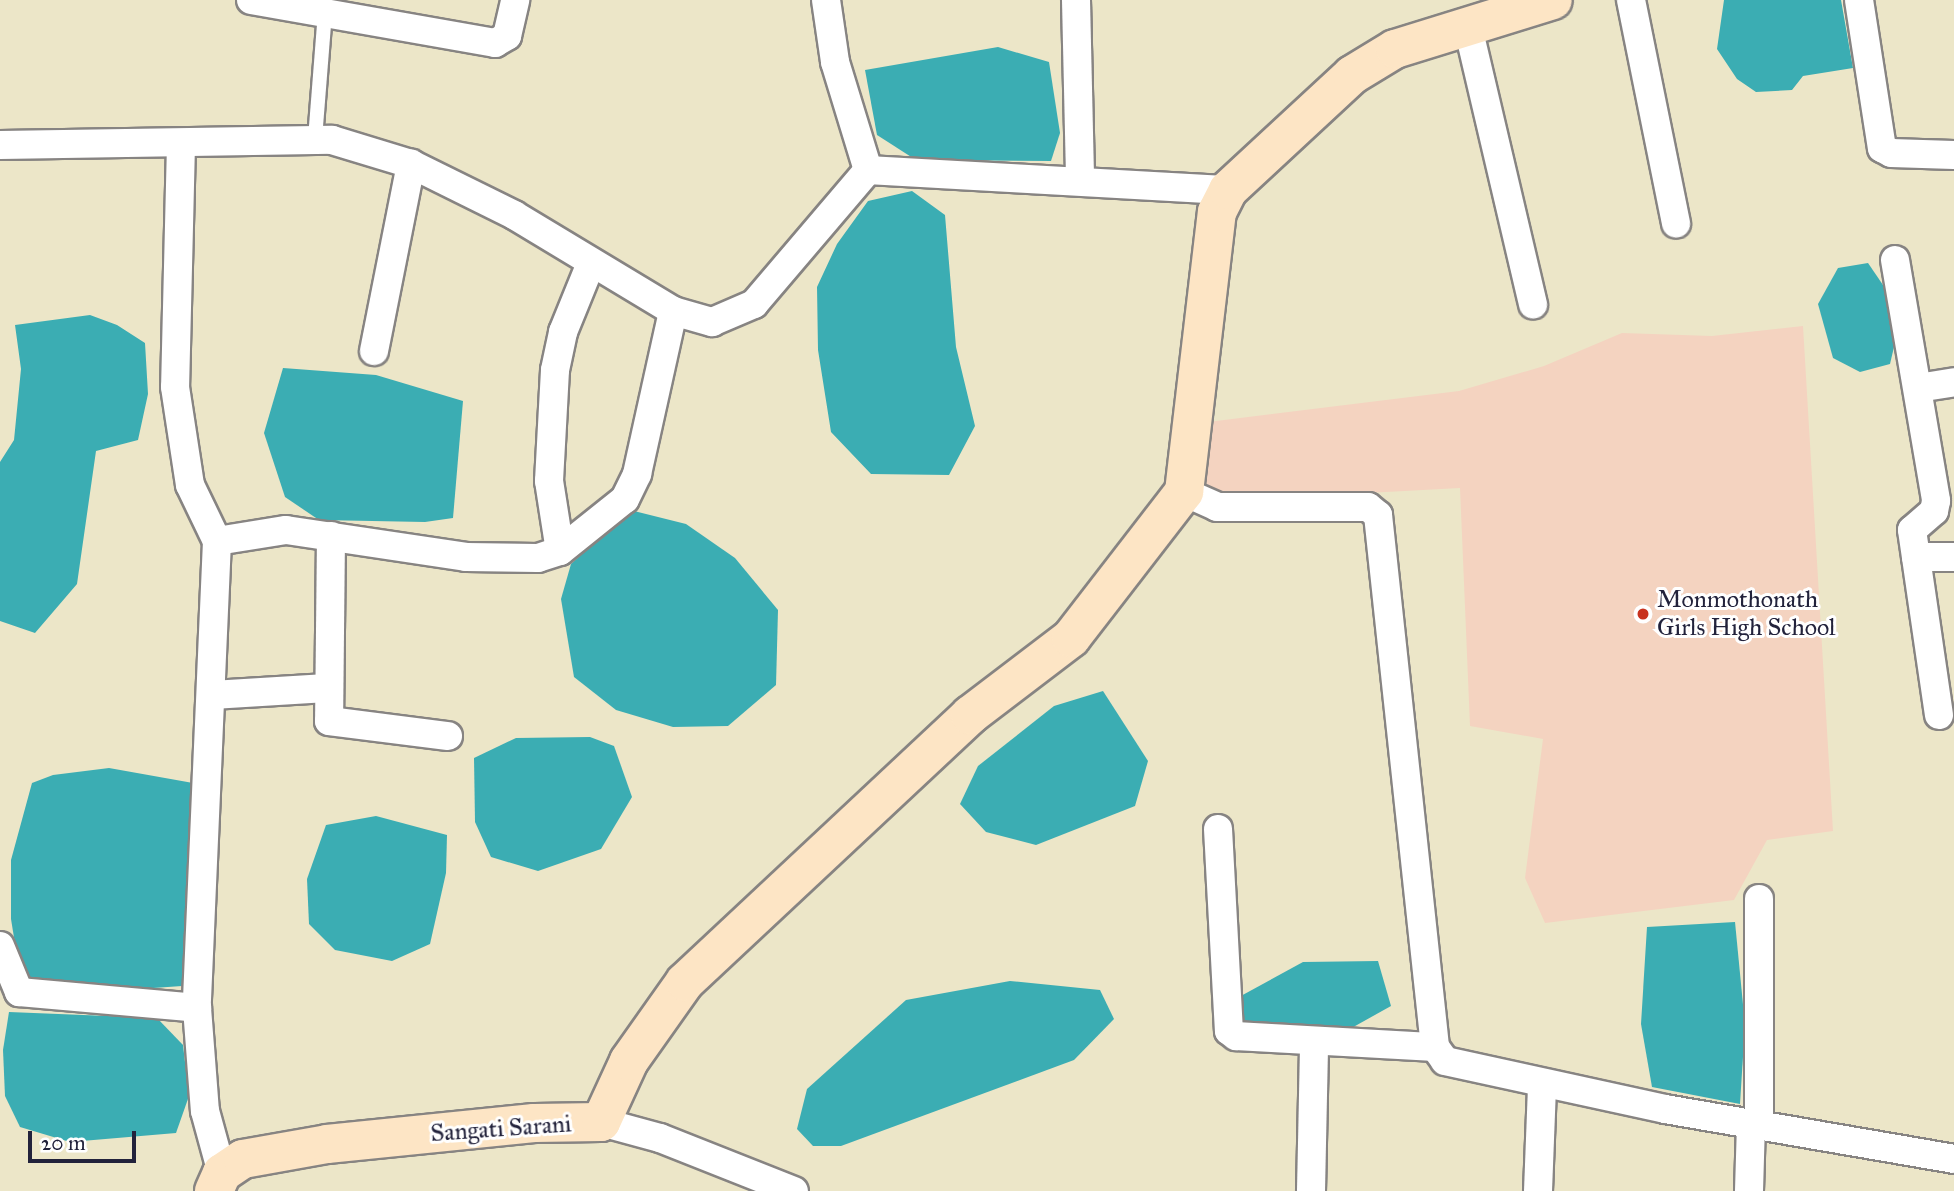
<!DOCTYPE html>
<html>
<head>
<meta charset="utf-8">
<style>
	body { margin:0 }
	#map { position:relative; width:1954px; height:1191px; overflow:hidden; background:#ece6c8; font-family:"IM FELL Great Primer",serif }
	div>[style] { position:absolute }
	.built>* { inset:0; background:#f4d3c0 }
	.water>* { inset:0; background:#3badb3 }
	.roads { filter:drop-shadow(2px 0 #878482) drop-shadow(-2px 0 #878482) drop-shadow(0 2px #878482) drop-shadow(0 -2px #878482) }
	.lane>* { height:14px; margin:-7px; padding:0 7px; transform-origin:7px; border-radius:7px; background:#fff }
	.street>* { height:28px; margin:-14px; padding:0 14px; transform-origin:14px; border-radius:14px; background:#fff }
	.secondary>* { height:38px; margin:-19px; padding:0 19px; transform-origin:19px; border-radius:19px; background:#fde5c5 }
	.dots>* { width:19px; height:19px; translate:-50% -50%; box-sizing:border-box; border:4px solid #fff; border-radius:50% }
	span { translate:-50% -50%; white-space:nowrap; text-align:center; line-height:1.15; -webkit-text-stroke:6px #fff; paint-order:stroke }
	.poi-label { font-size:24px; color:#22223b }
	.left { translate:0 -50%; text-align:left }
	.street-label { font-size:24px; color:#22223b }
	.scale { position:absolute; left:28px; top:1131px; width:108px; height:32px; box-sizing:border-box; border:4px solid #22223b; border-top:0; padding-left:9px; font-size:21px; line-height:24px; white-space:nowrap; color:#22223b; -webkit-text-stroke:5px #fff; paint-order:stroke }
</style>
</head>
<body>
<div id="map">
	<div class="built">
		<i style="clip-path:polygon(1803px 326px,1833px 831px,1767px 840px,1734px 900px,1545px 923px,1525px 878px,1543px 739px,1470px 726px,1460px 488px,1217px 501px,1196px 488px,1208px 422px,1459px 391px,1544px 366px,1622px 333px,1712px 336px)"></i>
	</div>
	<div class="water">
		<i style="clip-path:polygon(1724px 0,1841px 0,1853px 68px,1803px 76px,1792px 90px,1756px 92px,1737px 79px,1717px 49px)"></i>
		<i style="clip-path:polygon(998px 47px,1049px 62px,1060px 133px,1051px 161px,916px 160px,877px 135px,865px 70px)"></i>
		<i style="clip-path:polygon(912px 191px,945px 215px,956px 347px,975px 426px,949px 475px,871px 474px,831px 432px,818px 350px,817px 287px,837px 244px,868px 201px)"></i>
		<i style="clip-path:polygon(1868px 263px,1883px 285px,1897px 334px,1890px 364px,1860px 372px,1833px 358px,1818px 304px,1838px 268px)"></i>
		<i style="clip-path:polygon(90px 315px,117px 325px,145px 343px,148px 394px,138px 440px,96px 451px,77px 584px,35px 633px,0 621px,0 462px,14px 440px,21px 369px,15px 325px)"></i>
		<i style="clip-path:polygon(283px 368px,376px 375px,463px 401px,453px 518px,425px 522px,319px 520px,285px 497px,264px 433px)"></i>
		<i style="clip-path:polygon(630px 510px,686px 524px,735px 558px,778px 610px,776px 685px,728px 726px,673px 727px,616px 710px,574px 677px,561px 599px,571px 564px)"></i>
		<i style="clip-path:polygon(1103px 691px,1148px 761px,1135px 806px,1036px 845px,986px 832px,960px 804px,978px 766px,1054px 706px)"></i>
		<i style="clip-path:polygon(590px 737px,614px 746px,632px 797px,601px 849px,538px 871px,491px 857px,475px 822px,474px 758px,516px 738px)"></i>
		<i style="clip-path:polygon(109px 768px,193px 783px,182px 986px,82px 993px,22px 987px,11px 919px,11px 860px,32px 783px,53px 775px)"></i>
		<i style="clip-path:polygon(376px 816px,447px 835px,446px 873px,430px 944px,392px 961px,335px 950px,309px 924px,307px 879px,326px 825px)"></i>
		<i style="clip-path:polygon(1735px 922px,1745px 1025px,1740px 1104px,1652px 1087px,1641px 1024px,1647px 927px)"></i>
		<i style="clip-path:polygon(1378px 961px,1391px 1006px,1339px 1035px,1242px 1034px,1228px 1003px,1303px 962px)"></i>
		<i style="clip-path:polygon(1010px 981px,1100px 990px,1114px 1019px,1074px 1060px,841px 1146px,813px 1146px,797px 1129px,807px 1089px,906px 1000px)"></i>
		<i style="clip-path:polygon(9px 1012px,157px 1018px,183px 1045px,189px 1096px,176px 1133px,70px 1142px,20px 1127px,5px 1096px,3px 1050px)"></i>
	</div>
	<div class="roads">
		<div class="lane">
			<i style="left:315px;top:139px;width:127px;rotate:-85.5deg"></i>
		</div>
		<div class="street">
			<i style="left:251px;top:0;width:248px;rotate:10deg"></i>
			<i style="left:495px;top:43px;width:14px;rotate:-30deg"></i>
			<i style="left:507px;top:36px;width:37px;rotate:-77deg"></i>
			<i style="left:826px;top:0;width:63px;rotate:81.7deg"></i>
			<i style="left:835px;top:62px;width:113px;rotate:73deg"></i>
			<i style="left:1076px;top:0;width:181px;rotate:88.7deg"></i>
			<i style="left:1631px;top:0;width:228px;rotate:78.6deg"></i>
			<i style="left:1859px;top:0;width:150px;rotate:81.2deg"></i>
			<i style="left:1882px;top:148px;width:10px;rotate:29deg"></i>
			<i style="left:1891px;top:153px;width:63px;rotate:1.8deg"></i>
			<i style="left:1468px;top:27px;width:285px;rotate:76.8deg"></i>
			<i style="left:181px;top:144px;width:243px;rotate:91.4deg"></i>
			<i style="left:175px;top:387px;width:99px;rotate:81.3deg"></i>
			<i style="left:190px;top:485px;width:62px;rotate:64.3deg"></i>
			<i style="left:217px;top:541px;width:467px;rotate:92.5deg"></i>
			<i style="left:197px;top:1008px;width:103px;rotate:85.6deg"></i>
			<i style="left:205px;top:1111px;width:64px;rotate:74.7deg"></i>
			<i style="left:0;top:145px;width:332px;rotate:-0.9deg"></i>
			<i style="left:332px;top:140px;width:83px;rotate:16.9deg"></i>
			<i style="left:411px;top:164px;width:115px;rotate:26.3deg"></i>
			<i style="left:514px;top:215px;width:186px;rotate:31.1deg"></i>
			<i style="left:673px;top:311px;width:41px;rotate:15.8deg"></i>
			<i style="left:712px;top:322px;width:46px;rotate:-23.2deg"></i>
			<i style="left:754px;top:304px;width:176px;rotate:-49.6deg"></i>
			<i style="left:868px;top:170px;width:361px;rotate:3.2deg"></i>
			<i style="left:1895px;top:260px;width:244px;rotate:80.3deg"></i>
			<i style="left:1936px;top:501px;width:10px;rotate:101deg"></i>
			<i style="left:1934px;top:511px;width:29px;rotate:139deg"></i>
			<i style="left:1912px;top:530px;width:187px;rotate:81.7deg"></i>
			<i style="left:374px;top:351px;width:191px;rotate:-78.8deg"></i>
			<i style="left:1918px;top:388px;width:36px;rotate:-9deg"></i>
			<i style="left:1184px;top:492px;width:36px;rotate:24deg"></i>
			<i style="left:1217px;top:507px;width:151px"></i>
			<i style="left:1368px;top:507px;width:13px;rotate:39deg"></i>
			<i style="left:1378px;top:515px;width:535px;rotate:83.88deg"></i>
			<i style="left:1435px;top:1047px;width:17px;rotate:54deg"></i>
			<i style="left:1445px;top:1061px;width:225px;rotate:12.3deg"></i>
			<i style="left:1665px;top:1109px;width:293px;rotate:9.8deg"></i>
			<i style="left:331px;top:536px;width:185px;rotate:90.6deg"></i>
			<i style="left:329px;top:721px;width:120px;rotate:7.2deg"></i>
			<i style="left:217px;top:541px;width:70px;rotate:-9.1deg"></i>
			<i style="left:286px;top:530px;width:182px;rotate:8.5deg"></i>
			<i style="left:466px;top:557px;width:72px;rotate:0.8deg"></i>
			<i style="left:538px;top:558px;width:23px;rotate:-18deg"></i>
			<i style="left:560px;top:551px;width:83px;rotate:-38.7deg"></i>
			<i style="left:625px;top:499px;width:28px;rotate:-64deg"></i>
			<i style="left:637px;top:474px;width:167px;rotate:-77.5deg"></i>
			<i style="left:560px;top:551px;width:71px;rotate:-98.9deg"></i>
			<i style="left:549px;top:481px;width:111px;rotate:-86.9deg"></i>
			<i style="left:555px;top:370px;width:39px;rotate:-78deg"></i>
			<i style="left:563px;top:332px;width:74px;rotate:-67.9deg"></i>
			<i style="left:1916px;top:557px;width:38px"></i>
			<i style="left:212px;top:695px;width:115px;rotate:-3.5deg"></i>
			<i style="left:1218px;top:829px;width:202px;rotate:86.9deg"></i>
			<i style="left:1229px;top:1031px;width:9px;rotate:36deg"></i>
			<i style="left:1236px;top:1036px;width:199px;rotate:3.2deg"></i>
			<i style="left:1759px;top:899px;width:227px;rotate:90deg"></i>
			<i style="left:0;top:946px;width:50px;rotate:67.6deg"></i>
			<i style="left:19px;top:992px;width:179px;rotate:5.1deg"></i>
			<i style="left:601px;top:1122px;width:61px;rotate:15.2deg"></i>
			<i style="left:660px;top:1138px;width:144px;rotate:21.6deg"></i>
			<i style="left:1311px;top:1191px;width:149px;rotate:-88.8deg"></i>
			<i style="left:1538px;top:1191px;width:106px;rotate:-87.8deg"></i>
			<i style="left:1749px;top:1191px;width:66px;rotate:-88.3deg"></i>
		</div>
		<div class="secondary">
			<i style="left:214px;top:1191px;width:20px;rotate:-66deg"></i>
			<i style="left:222px;top:1173px;width:25px;rotate:-34deg"></i>
			<i style="left:243px;top:1159px;width:85px;rotate:-10.1deg"></i>
			<i style="left:327px;top:1144px;width:208px;rotate:-5.8deg"></i>
			<i style="left:534px;top:1123px;width:67px;rotate:-0.9deg"></i>
			<i style="left:601px;top:1122px;width:67px;rotate:-65.3deg"></i>
			<i style="left:629px;top:1061px;width:97px;rotate:-54.7deg"></i>
			<i style="left:685px;top:982px;width:391px;rotate:-43.1deg"></i>
			<i style="left:970px;top:715px;width:127px;rotate:-37.3deg"></i>
			<i style="left:1071px;top:638px;width:185px;rotate:-52.3deg"></i>
			<i style="left:1184px;top:492px;width:282px;rotate:-83.3deg"></i>
			<i style="left:1217px;top:212px;width:25px;rotate:-63deg"></i>
			<i style="left:1228px;top:190px;width:169px;rotate:-42.8deg"></i>
			<i style="left:1352px;top:75px;width:50px;rotate:-31.2deg"></i>
			<i style="left:1395px;top:49px;width:165px;rotate:-17.2deg"></i>
		</div>
	</div>
	<div class="dots">
		<i style="left:1643px;top:614px;background:#c8321e"></i>
	</div>
	<div class="poi-label">
		<span class="left" style="left:1657px;top:614px">Monmothonath<br>Girls High School</span>
	</div>
	<div class="street-label">
		<span style="left:501px;top:1129px;rotate:-4deg">Sangati Sarani</span>
	</div>
	<div class="scale">20 m</div>
</div>
</body>
</html>
